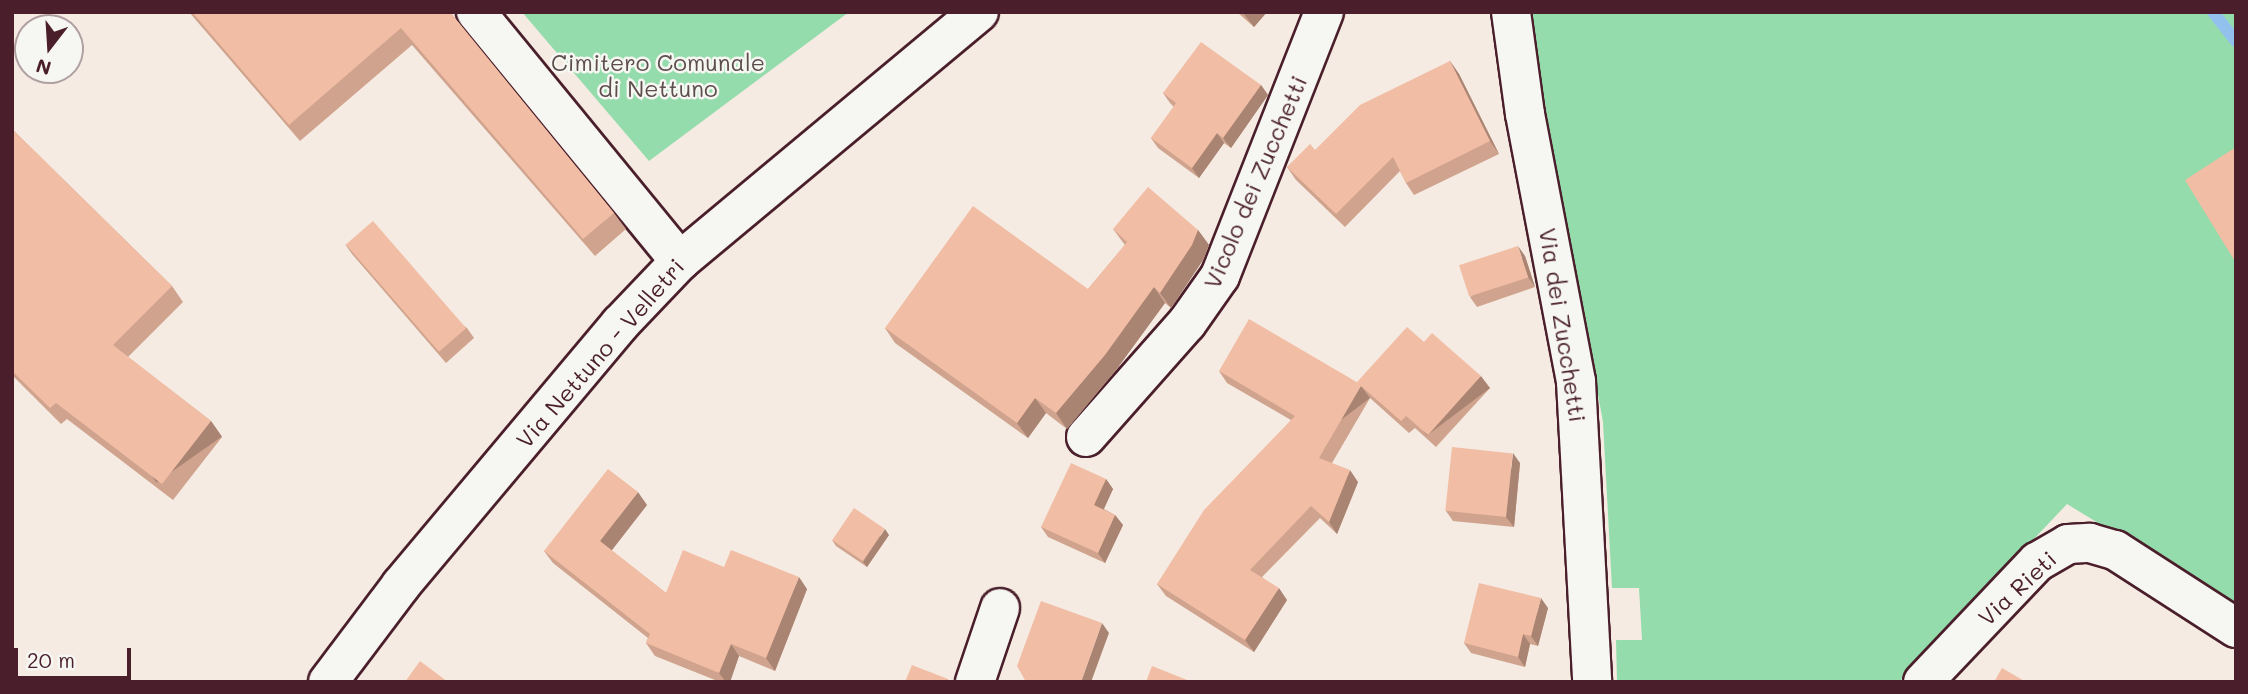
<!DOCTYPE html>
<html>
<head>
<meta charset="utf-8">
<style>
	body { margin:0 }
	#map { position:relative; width:2248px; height:694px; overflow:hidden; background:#f5ebe2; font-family:Mali,sans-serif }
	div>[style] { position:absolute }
	.green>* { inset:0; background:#94dcab }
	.stream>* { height:12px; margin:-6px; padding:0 6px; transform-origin:6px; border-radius:6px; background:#93c1ee }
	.roads { filter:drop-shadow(2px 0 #4a1f2b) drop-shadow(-2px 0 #4a1f2b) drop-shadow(0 2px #4a1f2b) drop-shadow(0 -2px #4a1f2b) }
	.minor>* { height:38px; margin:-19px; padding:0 19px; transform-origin:19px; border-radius:19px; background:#f6f6f2 }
	.major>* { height:38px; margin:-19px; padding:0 19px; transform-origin:19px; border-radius:19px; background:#f6f6f2 }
	.wall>* { inset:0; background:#cfa38d }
	.shaded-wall>* { inset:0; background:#a98473; transform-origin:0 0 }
	.building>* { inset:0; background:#f1bda4; transform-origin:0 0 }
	span { translate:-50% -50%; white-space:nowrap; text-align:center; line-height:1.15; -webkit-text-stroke:5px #f6f6f2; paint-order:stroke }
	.park-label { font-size:23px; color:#5c4e4b }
	.street-label { font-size:23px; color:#4a1f2b }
	.frame { position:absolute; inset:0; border:14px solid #4a1f2b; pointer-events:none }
	.north { position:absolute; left:14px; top:14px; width:70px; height:70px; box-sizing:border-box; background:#f6f6f2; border:2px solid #b1a0a2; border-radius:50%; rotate:197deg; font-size:19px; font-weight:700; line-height:28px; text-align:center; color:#4a1f2b }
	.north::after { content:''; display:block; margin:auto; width:24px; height:32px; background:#4a1f2b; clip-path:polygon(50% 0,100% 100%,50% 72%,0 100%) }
	.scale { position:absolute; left:14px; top:648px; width:117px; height:32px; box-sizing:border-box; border:4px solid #4a1f2b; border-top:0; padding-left:9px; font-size:21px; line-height:24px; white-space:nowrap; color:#4a1f2b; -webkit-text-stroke:5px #f6f6f2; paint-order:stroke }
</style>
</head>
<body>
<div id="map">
	<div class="green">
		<i style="clip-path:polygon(522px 12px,849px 12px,649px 161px)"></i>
		<i style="clip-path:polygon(1528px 12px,2236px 12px,2236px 607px,2067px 504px,1899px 682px,1617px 682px,1616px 640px,1642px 640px,1639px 588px,1612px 588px,1603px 422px)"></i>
	</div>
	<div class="stream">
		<i style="left:2213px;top:12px;width:37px;rotate:52deg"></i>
	</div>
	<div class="roads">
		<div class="minor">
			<i style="left:476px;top:12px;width:322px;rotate:50.7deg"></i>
			<i style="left:1511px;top:12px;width:103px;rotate:82.2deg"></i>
			<i style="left:1525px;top:114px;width:273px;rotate:79.2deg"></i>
			<i style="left:1576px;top:382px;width:300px;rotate:86.9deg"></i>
			<i style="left:1086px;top:437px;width:152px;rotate:-48.5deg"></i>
			<i style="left:1187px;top:323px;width:57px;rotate:-54.9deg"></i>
			<i style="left:1220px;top:276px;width:284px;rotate:-68.5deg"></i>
			<i style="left:975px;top:682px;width:78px;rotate:-71.3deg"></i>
			<i style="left:1923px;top:682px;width:166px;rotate:-46.5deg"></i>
			<i style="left:2037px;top:562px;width:36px;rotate:-30deg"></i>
			<i style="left:2068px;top:544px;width:22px;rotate:-3deg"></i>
			<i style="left:2090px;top:543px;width:26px;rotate:16deg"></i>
			<i style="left:2115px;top:550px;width:144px;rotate:32.8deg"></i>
		</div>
		<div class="major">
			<i style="left:328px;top:682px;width:121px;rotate:-53deg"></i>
			<i style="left:401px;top:585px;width:341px;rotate:-50deg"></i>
			<i style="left:620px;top:324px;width:87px;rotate:-46.4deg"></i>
			<i style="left:680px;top:261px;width:389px;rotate:-39.8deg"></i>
		</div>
	</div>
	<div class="wall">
		<i style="clip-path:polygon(189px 12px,450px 12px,614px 213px,626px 229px,595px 256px,412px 45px,300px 141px)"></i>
		<i style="clip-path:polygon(1237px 12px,1267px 12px,1254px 27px)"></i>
		<i style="clip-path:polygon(1450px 61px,1459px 74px,1499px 154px,1414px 195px,1406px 183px,1400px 171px,1345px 227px,1296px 180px,1287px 167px,1315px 150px)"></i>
		<i style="clip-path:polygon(1261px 85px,1268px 95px,1231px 148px,1224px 143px,1199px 178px,1158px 148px,1151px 138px,1174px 107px,1170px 103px,1163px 93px)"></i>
		<i style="clip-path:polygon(12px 129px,172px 286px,183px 302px,128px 357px,211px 421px,222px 437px,173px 500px,67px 419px,61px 424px,12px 375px)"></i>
		<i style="clip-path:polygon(1113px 229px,1198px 230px,1209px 245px,1203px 260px,1171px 308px,1165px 303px,1116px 370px,1067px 429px,1046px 413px,1028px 438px,895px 343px,885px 328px,1088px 289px,1125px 245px)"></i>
		<i style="clip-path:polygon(345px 244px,467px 328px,474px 338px,446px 363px,352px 254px)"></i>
		<i style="clip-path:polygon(1525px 256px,1535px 287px,1477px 307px,1470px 297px)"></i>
		<i style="clip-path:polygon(1424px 342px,1490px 388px,1436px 447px,1415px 428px,1409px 433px,1370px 398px,1332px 463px,1358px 482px,1337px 534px,1320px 518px,1262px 577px,1287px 600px,1254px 652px,1166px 596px,1157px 584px,1291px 420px,1227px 383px,1219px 371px,1358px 384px)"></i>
		<i style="clip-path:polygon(1520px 463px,1514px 527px,1453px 521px,1446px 511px)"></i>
		<i style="clip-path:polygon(1106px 479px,1113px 489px,1104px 509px,1115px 515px,1123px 525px,1105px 563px,1048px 537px,1041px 527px)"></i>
		<i style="clip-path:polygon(647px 505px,611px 550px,666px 593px,724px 567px,807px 589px,775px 671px,739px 656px,730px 682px,720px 682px,655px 656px,646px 643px,648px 638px,553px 563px,544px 551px)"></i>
		<i style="clip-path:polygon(889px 535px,867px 567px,836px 546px,832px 540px)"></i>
		<i style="clip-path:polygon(1548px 608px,1538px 646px,1530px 644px,1525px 667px,1471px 653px,1464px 643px)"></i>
	</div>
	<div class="shaded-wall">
		<i style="clip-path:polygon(1246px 12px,1267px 12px,1254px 27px,1244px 14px)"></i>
		<i style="clip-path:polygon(1450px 61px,1459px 74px,1499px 154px,1490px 141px)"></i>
		<i style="clip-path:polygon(1261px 85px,1268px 95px,1231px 148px,1223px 138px)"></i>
		<i style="clip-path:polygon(1217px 133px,1224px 143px,1199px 178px,1192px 168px)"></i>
		<i style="clip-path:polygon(1198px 230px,1209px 245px,1203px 260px,1171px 308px,1160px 293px)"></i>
		<i style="clip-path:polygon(1518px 246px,1525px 256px,1535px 287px,1528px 277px)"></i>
		<i style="clip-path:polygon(1154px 287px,1165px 303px,1116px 370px,1067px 429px,1056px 413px)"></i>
		<i style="left:1481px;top:376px;width:15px;height:79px;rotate:53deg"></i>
		<i style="left:1361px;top:386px;width:15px;height:83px;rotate:53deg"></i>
		<i style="clip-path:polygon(1035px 398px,1046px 413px,1028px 438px,1017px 423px)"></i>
		<i style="left:211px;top:421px;width:19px;height:80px;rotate:55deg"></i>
		<i style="clip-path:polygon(1513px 453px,1520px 463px,1514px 527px,1506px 517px)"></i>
		<i style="clip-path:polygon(1350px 470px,1358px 482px,1337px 534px,1329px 522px)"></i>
		<i style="clip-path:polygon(1106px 479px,1113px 489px,1101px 515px,1094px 505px)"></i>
		<i style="clip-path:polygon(638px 492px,647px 505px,609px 554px,600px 541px)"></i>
		<i style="clip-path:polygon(1115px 515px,1123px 525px,1105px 563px,1098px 553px)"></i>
		<i style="clip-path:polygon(885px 529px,889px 535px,867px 567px,863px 562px)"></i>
		<i style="clip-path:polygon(799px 577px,807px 589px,775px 671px,766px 658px)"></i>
		<i style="clip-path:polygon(1279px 588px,1287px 600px,1254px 652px,1245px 640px)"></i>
		<i style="clip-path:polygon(1541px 598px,1548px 608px,1538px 646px,1531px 636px)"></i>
		<i style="clip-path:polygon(1102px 623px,1109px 633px,1091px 682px,1081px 682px)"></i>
		<i style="clip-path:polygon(1523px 634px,1530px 644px,1525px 667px,1518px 657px)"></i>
		<i style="clip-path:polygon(731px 644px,739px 656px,730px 682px,726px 682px,719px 673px)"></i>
	</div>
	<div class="building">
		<i style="clip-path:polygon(192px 12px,450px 12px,614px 213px,583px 239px,401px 28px,289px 125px)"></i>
		<i style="clip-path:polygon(1201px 42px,1261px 85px,1223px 138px,1217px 133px,1192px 168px,1151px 138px,1176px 103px,1163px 93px)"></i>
		<i style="clip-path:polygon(1450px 61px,1490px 141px,1406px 183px,1393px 157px,1336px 214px,1287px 167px,1310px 144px,1315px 150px,1360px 105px)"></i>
		<i style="clip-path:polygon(12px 129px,172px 286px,113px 345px,211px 421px,162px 484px,56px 403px,50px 408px,12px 371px)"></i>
		<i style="clip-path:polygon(2236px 147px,2236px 263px,2185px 180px)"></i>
		<i style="clip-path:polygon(1148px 187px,1198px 230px,1192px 245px,1160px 293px,1154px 287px,1105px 355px,1056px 413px,1035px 398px,1017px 423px,885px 328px,973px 206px,1088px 289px,1127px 242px,1113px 229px)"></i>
		<i style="left:373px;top:221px;width:142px;height:36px;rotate:49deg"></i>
		<i style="left:1518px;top:246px;width:33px;height:62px;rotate:72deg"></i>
		<i style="clip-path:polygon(1249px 319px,1360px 384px,1357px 382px,1407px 327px,1424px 342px,1432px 333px,1481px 376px,1428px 435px,1406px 416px,1401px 421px,1361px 386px,1319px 458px,1350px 470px,1329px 522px,1311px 506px,1250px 570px,1279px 588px,1245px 640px,1157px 584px,1204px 510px,1295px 416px,1219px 371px)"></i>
		<i style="left:1452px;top:447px;width:61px;height:64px;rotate:6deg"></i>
		<i style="clip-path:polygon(1071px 463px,1106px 479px,1094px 505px,1115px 515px,1098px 553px,1041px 527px)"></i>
		<i style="clip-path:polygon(608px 469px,638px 492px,600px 541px,666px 593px,683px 550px,724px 567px,731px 550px,799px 577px,766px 658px,731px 644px,719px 673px,646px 643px,650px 634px,544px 551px)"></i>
		<i style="left:854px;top:508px;width:37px;height:39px;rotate:34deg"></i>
		<i style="clip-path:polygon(1479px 583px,1541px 598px,1531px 636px,1523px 634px,1518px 657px,1464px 643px)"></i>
		<i style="clip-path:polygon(1041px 601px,1102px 623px,1081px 682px,1026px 682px,1017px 666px)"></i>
		<i style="clip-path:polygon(420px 661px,448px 682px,405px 682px)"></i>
		<i style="clip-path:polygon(912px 665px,948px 679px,949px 682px,905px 682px)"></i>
		<i style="clip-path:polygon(1152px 666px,1192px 682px,1146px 682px)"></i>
		<i style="clip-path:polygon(2002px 668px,2026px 682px,1994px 682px)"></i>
	</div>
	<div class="park-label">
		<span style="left:658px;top:75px">Cimitero Comunale<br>di Nettuno</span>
	</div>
	<div class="street-label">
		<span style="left:1255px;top:182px;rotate:-67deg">Vicolo dei Zucchetti</span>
		<span style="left:1563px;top:325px;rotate:81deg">Via dei Zucchetti</span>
		<span style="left:600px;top:353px;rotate:-49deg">Via Nettuno - Velletri</span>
		<span style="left:2017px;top:588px;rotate:-43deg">Via Rieti</span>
	</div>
	<div class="frame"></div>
	<div class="north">N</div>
	<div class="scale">20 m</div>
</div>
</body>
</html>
